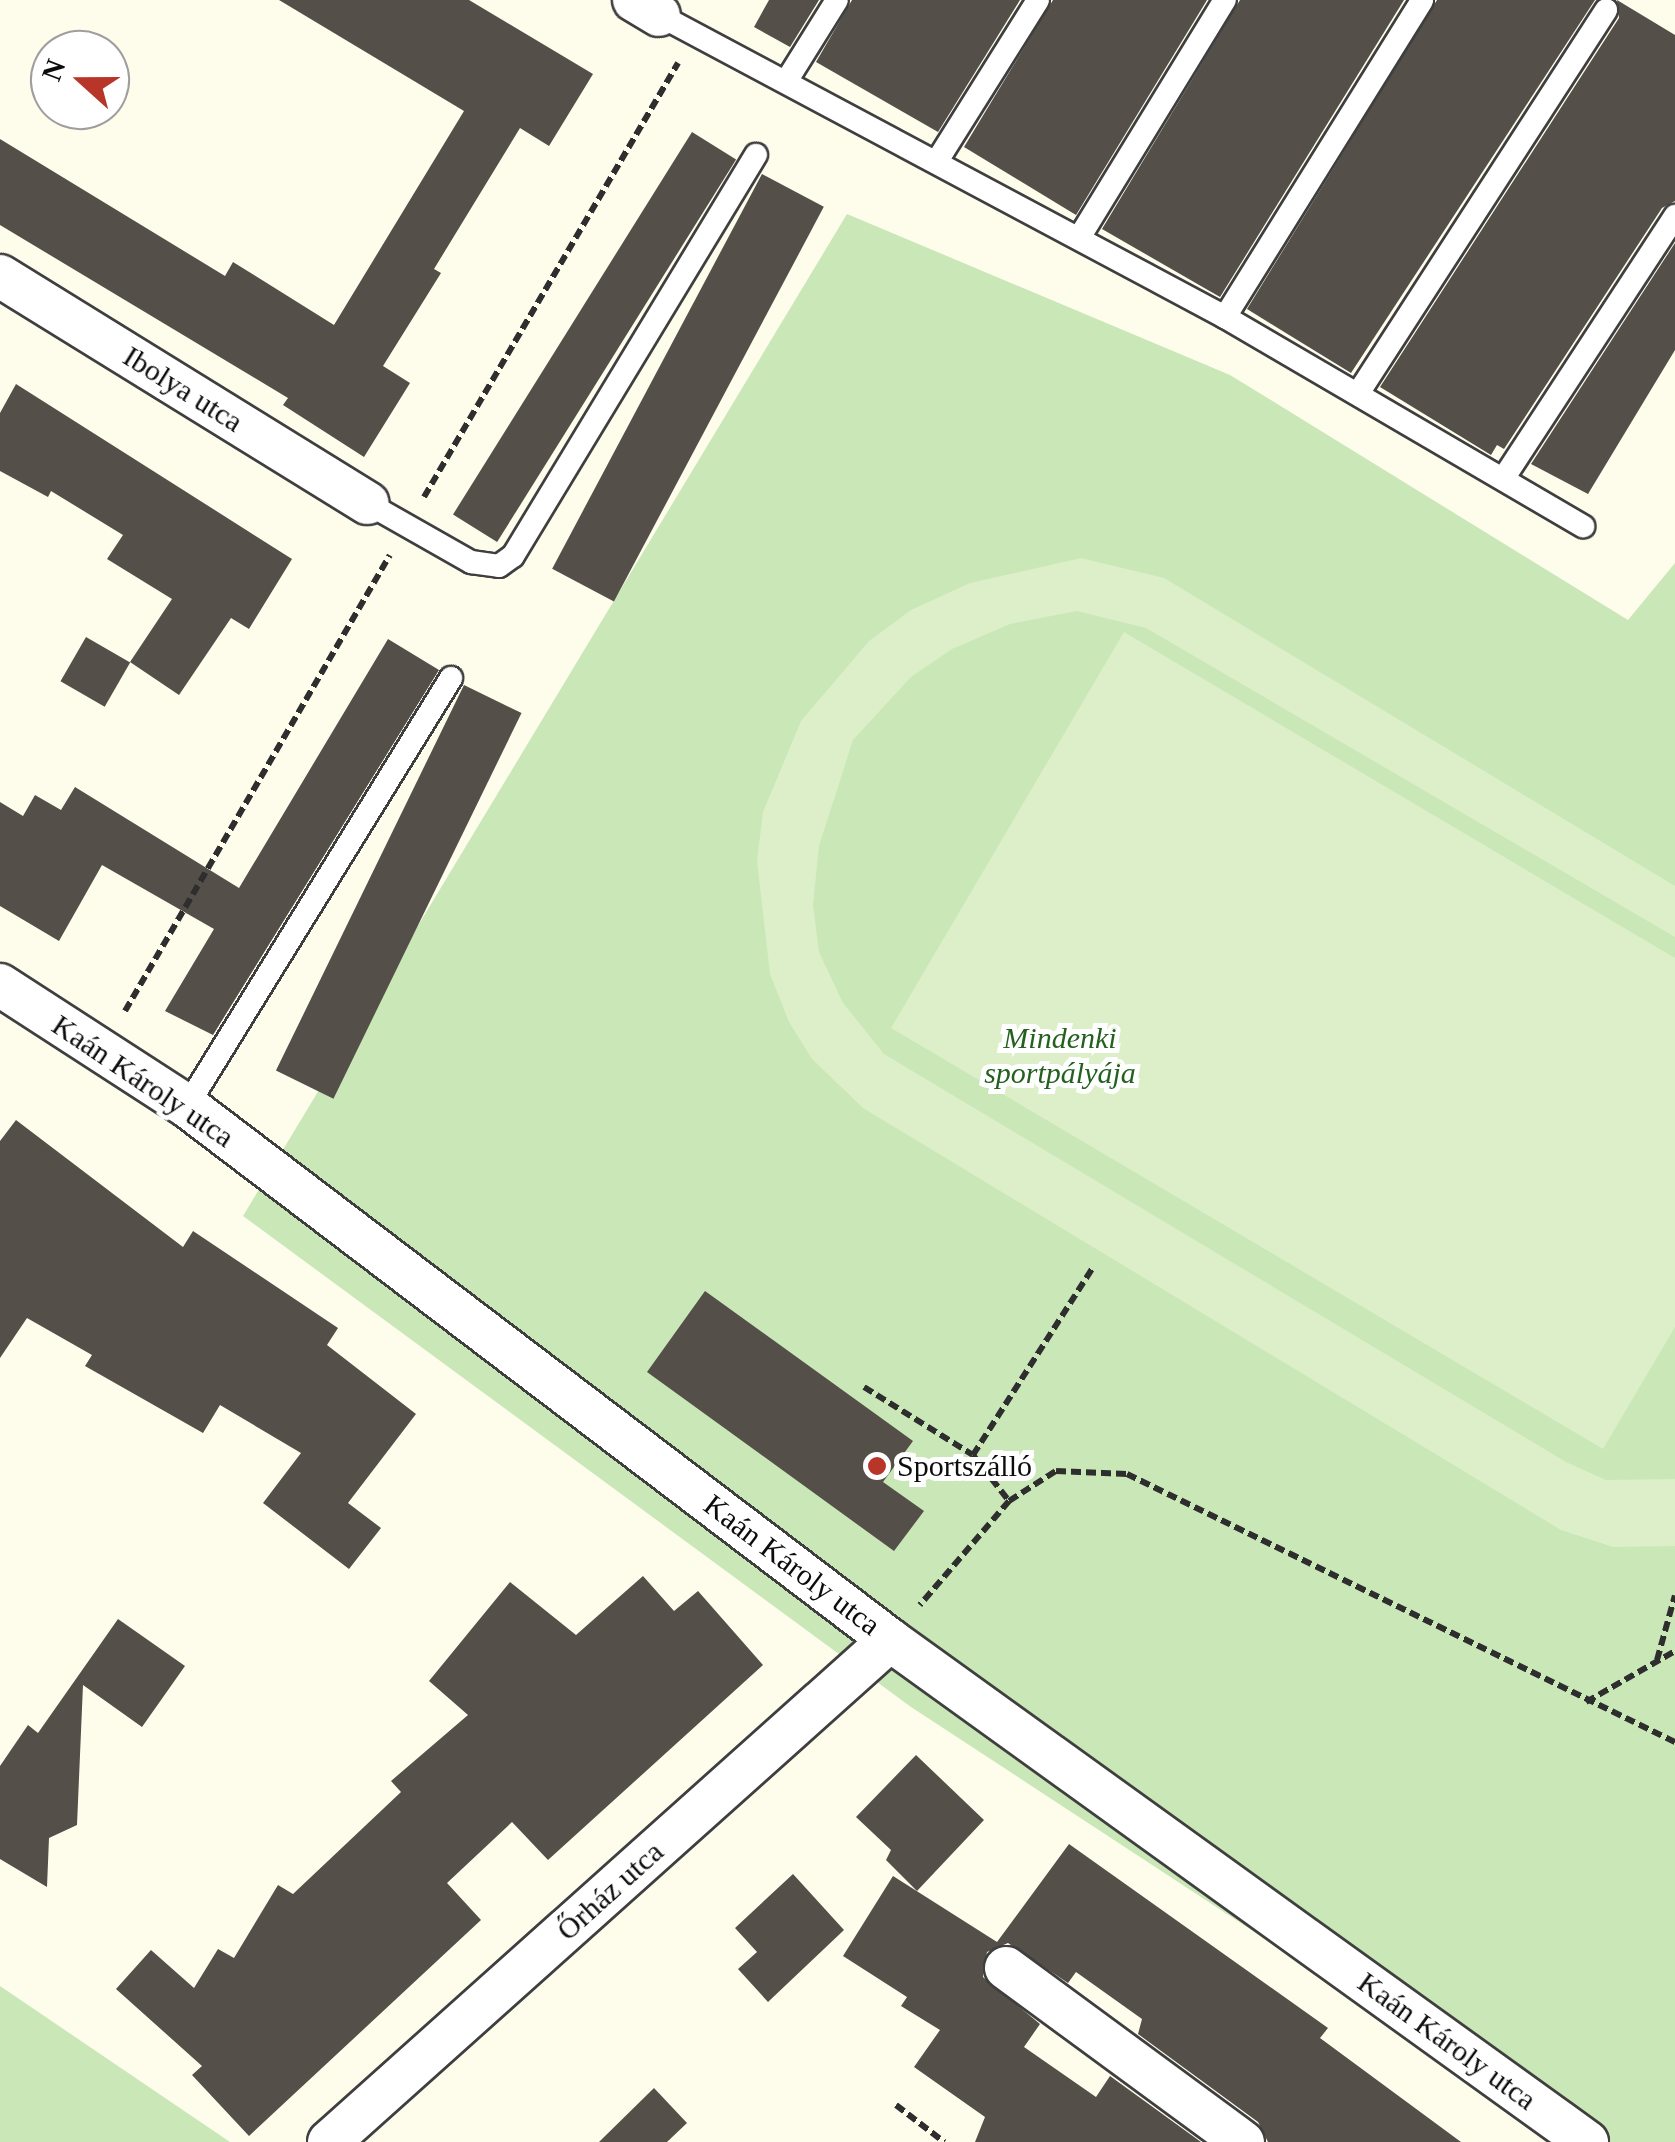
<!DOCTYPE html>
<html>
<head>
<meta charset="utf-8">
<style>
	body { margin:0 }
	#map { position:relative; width:1675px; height:2142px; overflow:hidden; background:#fefdec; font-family:"Times New Roman",serif }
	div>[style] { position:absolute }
	.green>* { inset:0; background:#cae7b7 }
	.pitch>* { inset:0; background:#dcefc8 }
	.building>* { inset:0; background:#544f49; transform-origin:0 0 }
	.path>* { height:6px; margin-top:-3px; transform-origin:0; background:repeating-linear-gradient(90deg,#2e2e2e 0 10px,transparent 0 15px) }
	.roads { filter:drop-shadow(2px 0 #3f3f3f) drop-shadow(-2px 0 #3f3f3f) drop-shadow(0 2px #3f3f3f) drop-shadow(0 -2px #3f3f3f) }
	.lane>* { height:22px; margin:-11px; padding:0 11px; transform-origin:11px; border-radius:11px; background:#fff }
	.street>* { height:42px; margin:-21px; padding:0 21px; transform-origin:21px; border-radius:21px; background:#fff }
	.dots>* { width:28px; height:28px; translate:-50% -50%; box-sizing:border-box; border:5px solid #fff; border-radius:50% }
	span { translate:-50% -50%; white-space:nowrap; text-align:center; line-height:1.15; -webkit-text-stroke:10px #fff; paint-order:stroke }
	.street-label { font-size:30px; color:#0c0c0c }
	.park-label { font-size:30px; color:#24611f; font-style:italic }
	.poi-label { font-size:30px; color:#0c0c0c }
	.left { translate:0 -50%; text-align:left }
	.north { position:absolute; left:30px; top:30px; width:100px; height:100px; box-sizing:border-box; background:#fff; border:2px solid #9e9e9e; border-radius:50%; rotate:291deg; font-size:28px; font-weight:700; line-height:40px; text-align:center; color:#0c0c0c }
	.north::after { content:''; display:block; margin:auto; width:35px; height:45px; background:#b73529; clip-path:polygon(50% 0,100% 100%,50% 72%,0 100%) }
</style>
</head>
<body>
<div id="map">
	<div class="green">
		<i style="clip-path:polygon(847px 214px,1230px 375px,1628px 620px,1675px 563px,1675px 2142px,1575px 2142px,911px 1707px,243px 1216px)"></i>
		<i style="clip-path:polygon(0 1986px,230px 2142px,0 2142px)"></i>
	</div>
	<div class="pitch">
		<i style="clip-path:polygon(1081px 558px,1164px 578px,1675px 886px,1675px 937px,1146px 628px,1077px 611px,1010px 624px,952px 649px,911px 677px,853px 740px,819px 846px,813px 905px,819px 952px,843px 1003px,884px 1054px,1566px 1462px,1606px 1480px,1675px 1479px,1675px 1546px,1613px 1547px,1561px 1530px,863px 1108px,812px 1059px,789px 1022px,770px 974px,757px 861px,763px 812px,801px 721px,869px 641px,911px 610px,970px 583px)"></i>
		<i style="clip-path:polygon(1124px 632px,1675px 958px,1675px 1327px,1603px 1449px,891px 1028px)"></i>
	</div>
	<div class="building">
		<i style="clip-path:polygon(279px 0,469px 0,593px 74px,549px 146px,520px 128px,434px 269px,441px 273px,383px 366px,410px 383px,364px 457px,283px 405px,288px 398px,0 225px,0 139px,225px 276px,233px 262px,334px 325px,464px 111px)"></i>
		<i style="clip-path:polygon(769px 0,819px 0,790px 47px,754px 27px)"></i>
		<i style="clip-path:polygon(852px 0,1020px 0,938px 132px,816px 62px)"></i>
		<i style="clip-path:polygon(1053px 0,1207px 0,1076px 215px,964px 147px)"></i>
		<i style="clip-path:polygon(1240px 0,1404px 0,1220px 297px,1102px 229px)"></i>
		<i style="clip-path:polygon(1437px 0,1595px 0,1351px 373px,1247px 309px)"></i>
		<i style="clip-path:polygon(1617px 0,1675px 35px,1675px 201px,1662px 208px,1504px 449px,1497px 445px,1491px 455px,1380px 387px,1619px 18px)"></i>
		<i style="left:692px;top:132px;width:52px;height:451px;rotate:32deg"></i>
		<i style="left:762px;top:174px;width:70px;height:447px;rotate:28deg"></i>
		<i style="clip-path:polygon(1675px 243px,1675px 350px,1588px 494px,1531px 464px)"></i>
		<i style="clip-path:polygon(16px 384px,292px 559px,249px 629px,231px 618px,179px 695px,130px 662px,172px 599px,107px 559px,123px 535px,51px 491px,48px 497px,0 471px,0 413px)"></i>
		<i style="left:86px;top:637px;width:51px;height:51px;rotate:30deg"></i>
		<i style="clip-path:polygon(388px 639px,439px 670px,213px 1035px,165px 1011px,214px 929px,102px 865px,59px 941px,0 906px,0 802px,23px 816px,35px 795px,61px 810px,75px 787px,239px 888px)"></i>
		<i style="left:464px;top:685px;width:64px;height:429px;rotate:26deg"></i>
		<i style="clip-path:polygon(16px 1120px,183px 1247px,193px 1231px,338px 1328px,327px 1345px,416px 1414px,348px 1503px,381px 1528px,349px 1569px,263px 1503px,301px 1453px,220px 1405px,203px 1433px,85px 1366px,92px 1355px,27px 1318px,0 1358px,0 1141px)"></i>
		<i style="clip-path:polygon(705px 1291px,913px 1441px,883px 1482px,924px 1511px,894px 1551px,647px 1372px)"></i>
		<i style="clip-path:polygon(643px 1576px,674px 1611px,698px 1591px,763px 1665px,548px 1860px,512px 1822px,447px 1883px,481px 1920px,249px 2136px,192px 2075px,202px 2066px,116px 1989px,151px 1950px,194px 1988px,218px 1949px,234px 1958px,278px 1885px,293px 1894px,401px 1792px,391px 1781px,468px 1715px,429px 1681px,510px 1582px,576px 1635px)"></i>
		<i style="clip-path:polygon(118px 1619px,185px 1666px,142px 1727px,83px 1685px,77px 1825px,49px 1838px,47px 1887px,0 1859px,0 1766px,28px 1725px,38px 1733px)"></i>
		<i style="clip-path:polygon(916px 1755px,984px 1820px,917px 1891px,886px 1860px,891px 1850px,856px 1817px)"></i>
		<i style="clip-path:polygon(1069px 1844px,1328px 2028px,1320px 2038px,1461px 2142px,1268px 2142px,1258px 2122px,1138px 2034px,1142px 2019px,1076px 1972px,1068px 1983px,1008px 1943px,987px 1952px,983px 1977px,1040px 2024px,1024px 2047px,1096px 2097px,1110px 2076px,1201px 2142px,975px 2142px,985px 2117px,914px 2067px,940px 2030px,901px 2006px,907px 1997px,843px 1956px,893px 1876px,997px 1942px)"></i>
		<i style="clip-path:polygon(793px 1874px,844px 1930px,768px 2002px,738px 1969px,757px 1952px,735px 1928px)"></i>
		<i style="clip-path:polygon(654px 2088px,687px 2123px,667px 2142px,599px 2142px)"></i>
	</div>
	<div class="path">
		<i style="left:424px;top:497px;width:503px;rotate:-59.66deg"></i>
		<i style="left:125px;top:1011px;width:527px;rotate:-59.84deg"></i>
		<i style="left:864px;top:1387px;width:128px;rotate:32deg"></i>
		<i style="left:973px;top:1455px;width:58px;rotate:52deg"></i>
		<i style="left:1009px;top:1501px;width:137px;rotate:130.6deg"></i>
		<i style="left:973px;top:1455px;width:223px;rotate:-57.4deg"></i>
		<i style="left:1009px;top:1501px;width:56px;rotate:-32.6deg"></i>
		<i style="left:1056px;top:1471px;width:71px;rotate:2.4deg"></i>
		<i style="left:1127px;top:1474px;width:610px;rotate:26.06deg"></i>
		<i style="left:1657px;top:1660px;width:67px;rotate:-74.5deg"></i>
		<i style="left:1586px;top:1702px;width:103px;rotate:-29.8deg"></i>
		<i style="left:896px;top:2105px;width:61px;rotate:37.6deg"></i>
	</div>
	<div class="roads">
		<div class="lane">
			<i style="left:659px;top:15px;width:642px;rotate:28.08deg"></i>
			<i style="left:1225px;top:317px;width:415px;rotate:30.3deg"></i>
			<i style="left:787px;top:80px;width:94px;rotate:-58deg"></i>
			<i style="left:937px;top:161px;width:190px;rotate:-57.9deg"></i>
			<i style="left:1079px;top:238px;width:279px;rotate:-58.5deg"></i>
			<i style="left:1225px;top:317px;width:373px;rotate:-58.1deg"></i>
			<i style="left:1359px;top:392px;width:455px;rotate:-57.1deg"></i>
			<i style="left:1505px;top:476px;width:311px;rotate:-56.8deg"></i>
			<i style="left:367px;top:503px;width:120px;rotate:29.6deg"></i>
			<i style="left:471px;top:562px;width:28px;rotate:8deg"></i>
			<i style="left:499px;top:566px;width:17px;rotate:-36deg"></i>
			<i style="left:513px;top:556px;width:469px;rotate:-58.8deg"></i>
			<i style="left:187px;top:1106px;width:503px;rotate:-58.33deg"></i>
		</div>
		<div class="street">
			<i style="left:634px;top:0;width:29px;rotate:31deg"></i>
			<i style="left:0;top:276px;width:432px;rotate:31.7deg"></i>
			<i style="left:0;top:985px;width:223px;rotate:32.9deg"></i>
			<i style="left:187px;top:1106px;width:883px;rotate:37.22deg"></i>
			<i style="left:890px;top:1640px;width:859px;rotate:35.76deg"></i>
			<i style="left:1006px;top:1968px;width:294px;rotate:36.3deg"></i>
			<i style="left:329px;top:2142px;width:753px;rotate:-41.82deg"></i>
		</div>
	</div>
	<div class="dots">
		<i style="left:877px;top:1466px;background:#b73529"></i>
	</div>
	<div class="street-label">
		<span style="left:183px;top:389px;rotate:32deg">Ibolya utca</span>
		<span style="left:143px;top:1081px;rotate:34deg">Kaán Károly utca</span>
		<span style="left:792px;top:1565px;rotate:37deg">Kaán Károly utca</span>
		<span style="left:610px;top:1891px;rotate:-42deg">Őrház utca</span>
		<span style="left:1447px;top:2041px;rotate:36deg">Kaán Károly utca</span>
	</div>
	<div class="park-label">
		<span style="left:1060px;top:1055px">Mindenki<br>sportpályája</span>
	</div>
	<div class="poi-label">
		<span class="left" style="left:897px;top:1466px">Sportszálló</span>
	</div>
	<div class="north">N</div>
</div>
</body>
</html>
